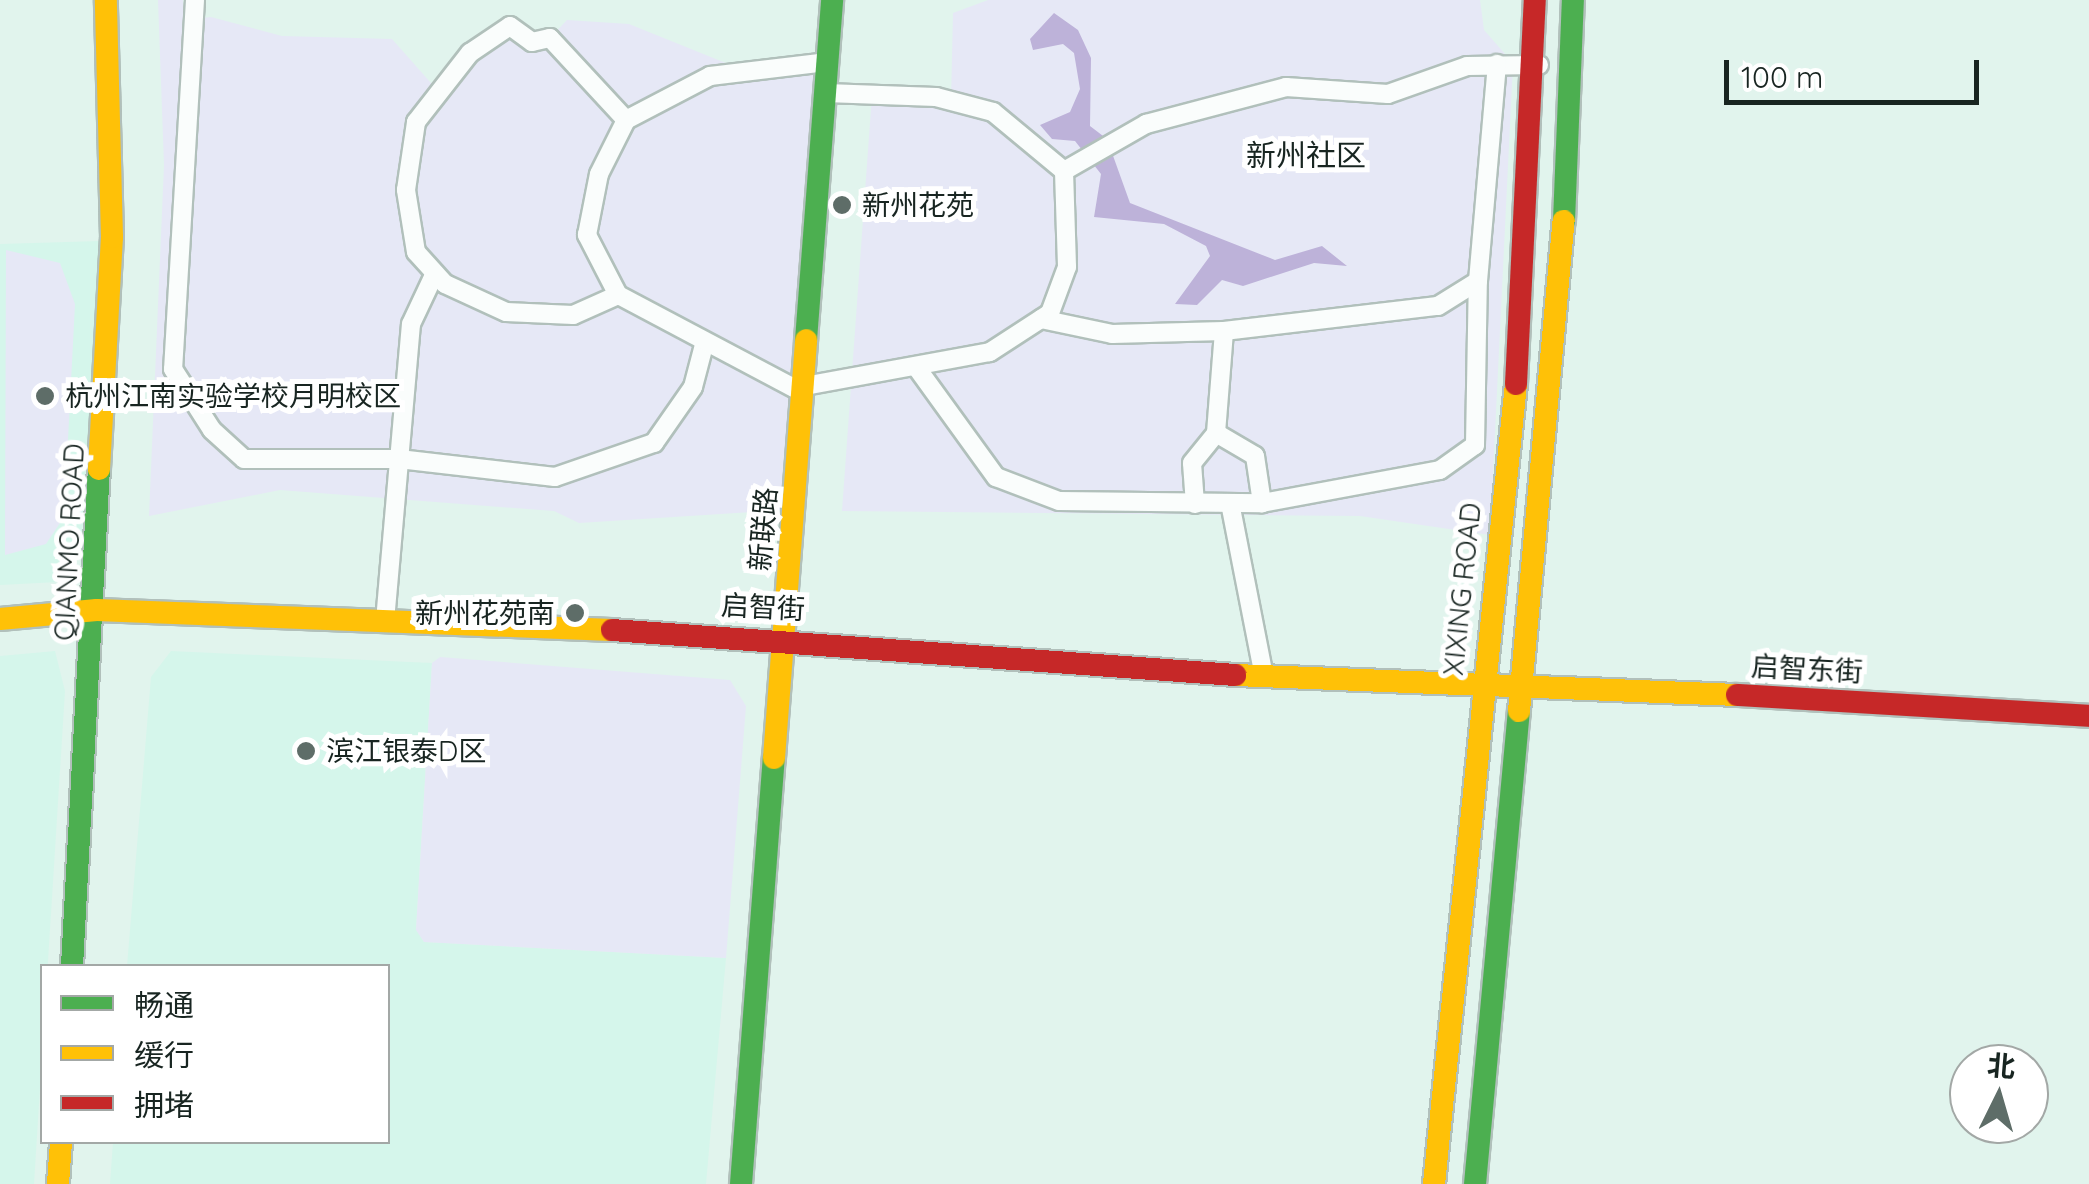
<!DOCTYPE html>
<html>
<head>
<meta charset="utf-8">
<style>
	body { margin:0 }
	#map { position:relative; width:2089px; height:1184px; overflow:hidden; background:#e1f4ed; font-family:Quicksand,"Noto Sans SC",sans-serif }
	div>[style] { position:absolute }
	.built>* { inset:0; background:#d5f6eb }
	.green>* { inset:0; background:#e6e8f6 }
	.water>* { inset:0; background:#bdb2d9 }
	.roads { filter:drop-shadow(2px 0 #b1c0bb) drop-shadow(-2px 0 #b1c0bb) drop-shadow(0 2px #b1c0bb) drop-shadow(0 -2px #b1c0bb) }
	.street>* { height:18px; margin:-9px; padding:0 9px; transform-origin:9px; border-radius:9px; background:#fafdfc }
	.fast>* { height:22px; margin:-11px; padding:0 11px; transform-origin:11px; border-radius:11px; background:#4caf50 }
	.slow>* { height:22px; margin:-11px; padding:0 11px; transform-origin:11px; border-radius:11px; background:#ffc107 }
	.jam>* { height:22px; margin:-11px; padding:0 11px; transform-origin:11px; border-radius:11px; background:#c62828 }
	.dots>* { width:28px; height:28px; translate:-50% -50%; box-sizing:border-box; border:5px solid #fff; border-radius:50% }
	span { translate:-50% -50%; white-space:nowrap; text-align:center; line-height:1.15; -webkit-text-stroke:10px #fff; paint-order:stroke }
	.poi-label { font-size:28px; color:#182521 }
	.left { translate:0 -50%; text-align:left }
	.right { translate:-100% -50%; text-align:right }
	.street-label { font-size:28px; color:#182521 }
	.neighbourhood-label { font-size:30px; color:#182521 }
	.legend { position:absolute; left:40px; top:964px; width:350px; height:180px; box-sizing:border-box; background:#fff; border:2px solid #a3a8a6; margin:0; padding:12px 18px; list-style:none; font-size:30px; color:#182521 }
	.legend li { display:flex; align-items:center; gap:20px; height:50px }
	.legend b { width:50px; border:2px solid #a3a8a6 }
	.north { position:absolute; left:1949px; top:1044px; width:100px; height:100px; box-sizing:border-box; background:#fff; border:2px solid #a3a8a6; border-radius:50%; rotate:5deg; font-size:28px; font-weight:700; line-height:40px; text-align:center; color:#182521 }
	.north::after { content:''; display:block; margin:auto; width:35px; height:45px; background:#5e6d68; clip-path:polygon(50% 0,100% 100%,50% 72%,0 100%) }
	.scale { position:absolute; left:1724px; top:60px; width:255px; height:45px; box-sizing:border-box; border:5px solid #182521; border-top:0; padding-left:12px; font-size:30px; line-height:35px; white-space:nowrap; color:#182521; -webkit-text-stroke:8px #fff; paint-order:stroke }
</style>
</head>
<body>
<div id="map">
	<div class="built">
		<i style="clip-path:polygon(100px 241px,81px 549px,58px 582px,0 585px,0 244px)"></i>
		<i style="clip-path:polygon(55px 651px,65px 691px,34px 1184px,0 1184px,0 656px)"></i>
		<i style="clip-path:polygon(171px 651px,432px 663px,416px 929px,424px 942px,726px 958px,706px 1184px,110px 1184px,113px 1142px,388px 1142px,388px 966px,127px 966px,151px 677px)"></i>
	</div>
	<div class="green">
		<i style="clip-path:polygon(158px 0,183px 0,184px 20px,211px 17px,282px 36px,392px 39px,439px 92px,510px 26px,550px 38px,567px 20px,629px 24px,748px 72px,818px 67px,782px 510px,579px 523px,554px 511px,280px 490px,149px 516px,164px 165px)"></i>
		<i style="clip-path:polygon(988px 0,1480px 0,1484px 30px,1513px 63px,1490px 535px,1360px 516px,842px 511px,872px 95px,951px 100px,953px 13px)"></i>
		<i style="clip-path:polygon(6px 250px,60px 263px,75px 304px,64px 517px,46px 544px,5px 555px)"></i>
		<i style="clip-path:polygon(440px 657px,730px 680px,746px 706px,726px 958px,424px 942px,416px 930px,432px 663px)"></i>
	</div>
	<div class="water">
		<i style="clip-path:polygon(1054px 13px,1078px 30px,1091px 58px,1090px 126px,1107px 139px,1130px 203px,1275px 260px,1322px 246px,1347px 266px,1314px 263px,1243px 286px,1222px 280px,1197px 305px,1175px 304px,1210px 256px,1206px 246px,1164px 224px,1094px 217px,1101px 174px,1075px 141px,1052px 139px,1040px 125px,1070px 112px,1080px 89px,1074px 53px,1063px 44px,1033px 50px,1030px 39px)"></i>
	</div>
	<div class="roads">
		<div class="street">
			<i style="left:195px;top:0;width:370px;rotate:93.4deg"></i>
			<i style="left:173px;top:369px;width:72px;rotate:57.4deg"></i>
			<i style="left:212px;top:430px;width:43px;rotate:42.2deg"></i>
			<i style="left:244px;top:459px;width:155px"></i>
			<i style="left:399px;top:459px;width:157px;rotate:6.6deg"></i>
			<i style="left:555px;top:477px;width:105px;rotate:-19deg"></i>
			<i style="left:654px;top:443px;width:68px;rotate:-55.1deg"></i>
			<i style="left:693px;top:387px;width:43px;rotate:-75.3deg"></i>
			<i style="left:826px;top:93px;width:110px;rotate:2.1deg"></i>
			<i style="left:936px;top:97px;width:59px;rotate:14.7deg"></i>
			<i style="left:993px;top:112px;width:92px;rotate:39.7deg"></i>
			<i style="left:1064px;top:171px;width:96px;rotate:88.2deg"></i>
			<i style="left:1067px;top:267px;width:49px;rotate:110.3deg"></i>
			<i style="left:1050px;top:313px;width:72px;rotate:147deg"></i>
			<i style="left:990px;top:352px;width:199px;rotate:169.6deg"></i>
			<i style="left:794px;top:388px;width:199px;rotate:-152.1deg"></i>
			<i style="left:618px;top:295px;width:68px;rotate:-117.3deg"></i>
			<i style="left:587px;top:235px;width:62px;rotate:-78.9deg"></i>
			<i style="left:599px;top:174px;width:60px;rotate:-63.4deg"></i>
			<i style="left:626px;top:120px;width:95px;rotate:-27.6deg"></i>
			<i style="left:710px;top:76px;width:119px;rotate:-6.8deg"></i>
			<i style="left:1064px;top:171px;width:95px;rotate:-29.8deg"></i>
			<i style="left:1146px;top:124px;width:145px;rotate:-14.8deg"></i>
			<i style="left:1286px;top:87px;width:102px;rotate:3.9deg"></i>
			<i style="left:1388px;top:94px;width:84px;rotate:-19.5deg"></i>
			<i style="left:1467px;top:66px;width:72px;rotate:-0.8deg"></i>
			<i style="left:618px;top:295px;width:49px;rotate:156deg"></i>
			<i style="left:573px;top:315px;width:67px;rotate:-177.4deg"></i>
			<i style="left:506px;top:312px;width:67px;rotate:-155.3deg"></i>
			<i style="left:445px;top:284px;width:43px;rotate:-132.2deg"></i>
			<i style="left:416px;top:252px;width:63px;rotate:-99.2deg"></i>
			<i style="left:406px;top:190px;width:69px;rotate:-81.6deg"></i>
			<i style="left:416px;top:122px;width:88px;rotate:-52deg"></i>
			<i style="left:470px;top:53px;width:48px;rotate:-34deg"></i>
			<i style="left:510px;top:26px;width:27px;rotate:36deg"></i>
			<i style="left:532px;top:42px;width:18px;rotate:-13deg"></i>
			<i style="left:550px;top:38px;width:112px;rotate:47.2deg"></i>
			<i style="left:1041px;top:319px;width:73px;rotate:11.9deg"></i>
			<i style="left:1112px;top:334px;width:112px;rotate:-1.5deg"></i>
			<i style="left:1224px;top:331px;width:215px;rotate:-6.7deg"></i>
			<i style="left:1438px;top:306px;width:47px;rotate:-32deg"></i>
			<i style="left:1478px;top:281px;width:218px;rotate:-85deg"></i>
			<i style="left:917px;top:368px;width:135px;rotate:54.1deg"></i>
			<i style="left:996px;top:477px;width:67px;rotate:20.9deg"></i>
			<i style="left:1059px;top:501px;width:203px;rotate:0.6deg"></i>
			<i style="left:1262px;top:503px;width:181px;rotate:-10.5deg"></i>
			<i style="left:1440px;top:470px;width:43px;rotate:-35.5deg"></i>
			<i style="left:1475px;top:445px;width:164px;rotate:-89deg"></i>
			<i style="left:1216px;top:433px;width:45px;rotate:30.5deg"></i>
			<i style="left:1255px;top:456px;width:48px;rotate:81.5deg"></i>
			<i style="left:1230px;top:503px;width:177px;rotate:78.9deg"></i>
			<i style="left:1195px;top:504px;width:41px;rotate:-94.2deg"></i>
			<i style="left:1192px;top:463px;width:38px;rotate:-51deg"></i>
			<i style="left:1216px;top:433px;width:102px;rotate:-85.5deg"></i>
			<i style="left:385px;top:621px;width:298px;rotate:-85deg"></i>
			<i style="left:411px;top:324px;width:56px;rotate:-64.8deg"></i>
		</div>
		<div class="fast">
			<i style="left:1564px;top:221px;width:221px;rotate:-87.7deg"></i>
			<i style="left:806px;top:340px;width:341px;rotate:-85.6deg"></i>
			<i style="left:72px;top:966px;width:498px;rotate:-86.9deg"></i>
			<i style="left:741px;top:1184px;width:427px;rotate:-85.6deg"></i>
			<i style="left:1475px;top:1184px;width:475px;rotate:-84.7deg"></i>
		</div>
		<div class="slow">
			<i style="left:99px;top:469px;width:232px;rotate:-86.8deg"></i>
			<i style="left:112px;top:237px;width:237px;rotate:-91.5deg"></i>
			<i style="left:0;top:619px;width:97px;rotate:-5.3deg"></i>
			<i style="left:97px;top:610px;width:515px;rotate:2.22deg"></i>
			<i style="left:1235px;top:675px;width:502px;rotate:2.28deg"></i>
			<i style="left:1519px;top:711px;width:492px;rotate:-84.8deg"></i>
			<i style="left:774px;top:758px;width:419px;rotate:-85.6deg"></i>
			<i style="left:58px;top:1184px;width:42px;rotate:-85.9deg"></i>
			<i style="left:1434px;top:1184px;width:804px;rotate:-84.15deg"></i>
		</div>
		<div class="jam">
			<i style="left:1516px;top:384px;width:384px;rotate:-87.2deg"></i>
			<i style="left:612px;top:630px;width:625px;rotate:4.13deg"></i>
			<i style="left:1737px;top:695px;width:353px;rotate:3.4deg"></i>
		</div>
	</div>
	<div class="dots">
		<i style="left:842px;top:205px;background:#5e6d68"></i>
		<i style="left:45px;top:396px;background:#5e6d68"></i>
		<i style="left:575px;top:613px;background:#5e6d68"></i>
		<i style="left:306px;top:751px;background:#5e6d68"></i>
	</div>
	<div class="poi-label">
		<span class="left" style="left:862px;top:205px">新州花苑</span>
		<span class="left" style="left:65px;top:396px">杭州江南实验学校月明校区</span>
		<span class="right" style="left:555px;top:613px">新州花苑南</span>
		<span class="left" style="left:326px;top:751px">滨江银泰D区</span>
	</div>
	<div class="street-label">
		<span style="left:763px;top:529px;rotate:-85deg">新联路</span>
		<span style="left:69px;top:542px;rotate:-87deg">QIANMO ROAD</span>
		<span style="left:1462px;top:589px;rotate:-84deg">XIXING ROAD</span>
		<span style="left:763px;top:607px;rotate:3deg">启智街</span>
		<span style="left:1807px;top:669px;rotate:3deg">启智东街</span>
	</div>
	<div class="neighbourhood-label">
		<span style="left:1306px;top:155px">新州社区</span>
	</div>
	<ul class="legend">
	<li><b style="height:12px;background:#4caf50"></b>畅通</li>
	<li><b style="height:12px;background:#ffc107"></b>缓行</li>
	<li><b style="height:12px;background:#c62828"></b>拥堵</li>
	</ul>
	<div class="north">北</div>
	<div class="scale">100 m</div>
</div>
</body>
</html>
